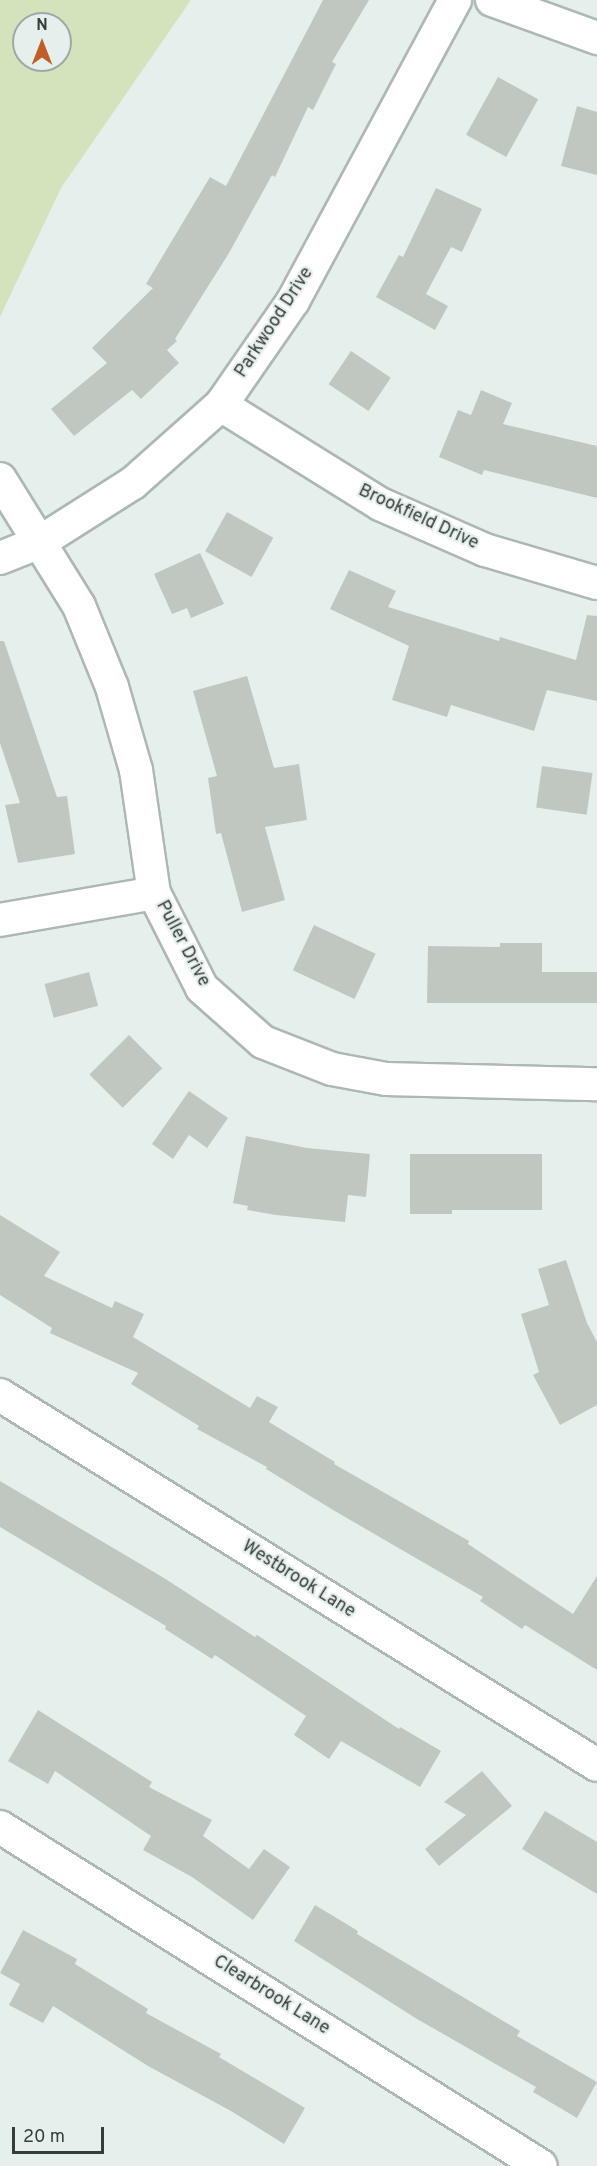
<!DOCTYPE html>
<html>
<head>
<meta charset="utf-8">
<style>
	body { margin:0 }
	#map { position:relative; width:597px; height:2166px; overflow:hidden; background:#e5f0ed; font-family:Overpass,sans-serif }
	div>[style] { position:absolute }
	.green>* { inset:0; background:#d5e3bd }
	.building>* { inset:0; background:#c0c7c1; transform-origin:0 0 }
	.roads { filter:drop-shadow(2px 0 #adb8b4) drop-shadow(-2px 0 #adb8b4) drop-shadow(0 2px #adb8b4) drop-shadow(0 -2px #adb8b4) }
	.minor>* { height:32px; margin:-16px; padding:0 16px; transform-origin:16px; border-radius:16px; background:#fff }
	span { translate:-50% -50%; white-space:nowrap; text-align:center; line-height:1.15; -webkit-text-stroke:4.5px #e5f0ed; paint-order:stroke }
	.street-label { font-size:18px; color:#373c3a }
	.north { position:absolute; left:12px; top:12px; width:60px; height:60px; box-sizing:border-box; background:#e5f0ed; border:2px solid #9fa8a5; border-radius:50%; rotate:0deg; font-size:16px; font-weight:700; line-height:24px; text-align:center; color:#373c3a }
	.north::after { content:''; display:block; margin:auto; width:21px; height:27px; background:#c15d26; clip-path:polygon(50% 0,100% 100%,50% 72%,0 100%) }
	.scale { position:absolute; left:12px; top:2127px; width:92px; height:27px; box-sizing:border-box; border:3px solid #373c3a; border-top:0; padding-left:8px; font-size:18px; line-height:21px; white-space:nowrap; color:#373c3a; -webkit-text-stroke:4px #e5f0ed; paint-order:stroke }
</style>
</head>
<body>
<div id="map">
	<div class="green">
		<i style="clip-path:polygon(evenodd,0 0,191px 0,61px 188px,0 317px,0 0,24px 24px,60px 24px,60px 60px,24px 60px,24px 24px)"></i>
	</div>
	<div class="building">
		<i style="clip-path:polygon(323px 0,369px 0,332px 62px,336px 64px,313px 110px,308px 107px,275px 177px,272px 175px,229px 253px,175px 339px,177px 341px,167px 350px,179px 363px,141px 399px,132px 390px,74px 436px,51px 409px,107px 363px,92px 348px,153px 288px,146px 284px,210px 177px,226px 186px)"></i>
		<i style="left:498px;top:77px;width:46px;height:66px;rotate:29deg"></i>
		<i style="clip-path:polygon(577px 106px,597px 112px,597px 175px,561px 166px)"></i>
		<i style="clip-path:polygon(436px 188px,482px 209px,462px 252px,451px 247px,426px 294px,448px 306px,435px 330px,376px 297px,399px 255px,403px 257px)"></i>
		<i style="left:351px;top:351px;width:48px;height:40px;rotate:34deg"></i>
		<i style="clip-path:polygon(481px 390px,512px 403px,503px 424px,597px 446px,597px 498px,484px 470px,482px 475px,439px 457px,458px 410px,471px 415px)"></i>
		<i style="left:227px;top:512px;width:53px;height:45px;rotate:29deg"></i>
		<i style="clip-path:polygon(200px 553px,224px 604px,191px 618px,187px 608px,172px 614px,154px 574px)"></i>
		<i style="clip-path:polygon(349px 570px,396px 591px,388px 607px,499px 641px,500px 637px,576px 660px,587px 615px,597px 616px,597px 701px,547px 690px,534px 731px,451px 705px,447px 717px,392px 700px,409px 646px,330px 609px)"></i>
		<i style="clip-path:polygon(0 641px,4px 641px,57px 797px,67px 796px,75px 854px,18px 863px,5px 805px,20px 803px,0 743px)"></i>
		<i style="clip-path:polygon(247px 676px,274px 768px,299px 764px,307px 820px,265px 827px,285px 900px,242px 912px,221px 833px,216px 834px,208px 778px,217px 776px,193px 691px)"></i>
		<i style="left:542px;top:766px;width:51px;height:42px;rotate:8deg"></i>
		<i style="left:314px;top:925px;width:68px;height:50px;rotate:25deg"></i>
		<i style="clip-path:polygon(500px 943px,542px 943px,542px 972px,597px 972px,597px 1003px,427px 1003px,428px 946px,500px 947px)"></i>
		<i style="left:89px;top:972px;width:35px;height:46px;rotate:75deg"></i>
		<i style="left:129px;top:1035px;width:47px;height:56px;rotate:45deg"></i>
		<i style="clip-path:polygon(189px 1091px,228px 1118px,207px 1148px,189px 1135px,173px 1159px,152px 1144px)"></i>
		<i style="clip-path:polygon(246px 1136px,307px 1148px,370px 1154px,366px 1197px,348px 1195px,345px 1222px,276px 1215px,247px 1210px,248px 1206px,233px 1203px)"></i>
		<i style="clip-path:polygon(410px 1154px,542px 1154px,542px 1210px,452px 1210px,452px 1214px,410px 1214px)"></i>
		<i style="clip-path:polygon(0 1215px,60px 1252px,44px 1276px,112px 1308px,115px 1301px,144px 1314px,133px 1337px,250px 1408px,257px 1396px,278px 1407px,269px 1422px,335px 1462px,334px 1464px,469px 1541px,468px 1544px,573px 1614px,597px 1576px,597px 1670px,525px 1625px,522px 1629px,480px 1601px,483px 1597px,333px 1510px,266px 1469px,267px 1467px,197px 1429px,199px 1426px,131px 1384px,138px 1373px,50px 1333px,52px 1328px,0 1295px)"></i>
		<i style="clip-path:polygon(566px 1260px,587px 1323px,597px 1342px,597px 1405px,560px 1425px,533px 1375px,539px 1372px,521px 1314px,549px 1305px,538px 1269px)"></i>
		<i style="clip-path:polygon(0 1481px,164px 1578px,255px 1637px,257px 1635px,399px 1729px,400px 1727px,441px 1751px,420px 1787px,341px 1741px,329px 1759px,294px 1735px,306px 1716px,215px 1655px,212px 1659px,165px 1629px,166px 1626px,0 1527px)"></i>
		<i style="clip-path:polygon(38px 1710px,152px 1782px,149px 1787px,212px 1820px,203px 1836px,249px 1869px,264px 1849px,290px 1867px,253px 1920px,192px 1877px,143px 1850px,151px 1836px,55px 1771px,48px 1784px,8px 1761px)"></i>
		<i style="clip-path:polygon(482px 1771px,512px 1806px,439px 1866px,425px 1849px,466px 1815px,444px 1802px)"></i>
		<i style="clip-path:polygon(545px 1811px,597px 1842px,597px 1894px,522px 1849px)"></i>
		<i style="clip-path:polygon(315px 1905px,358px 1931px,357px 1934px,520px 2031px,517px 2036px,597px 2082px,577px 2118px,533px 2092px,536px 2087px,417px 2019px,294px 1941px)"></i>
		<i style="clip-path:polygon(23px 1930px,77px 1959px,75px 1964px,148px 2009px,146px 2013px,221px 2054px,219px 2057px,305px 2108px,284px 2144px,231px 2111px,148px 2066px,53px 2006px,43px 2023px,9px 2005px,20px 1984px,0 1973px)"></i>
	</div>
	<div class="roads">
		<div class="minor">
			<i style="left:492px;top:0;width:112px;rotate:19.9deg"></i>
			<i style="left:221px;top:405px;width:187px;rotate:31.9deg"></i>
			<i style="left:380px;top:504px;width:115px;rotate:23.7deg"></i>
			<i style="left:485px;top:550px;width:117px;rotate:16.4deg"></i>
			<i style="left:0;top:479px;width:150px;rotate:58.1deg"></i>
			<i style="left:79px;top:606px;width:87px;rotate:67.8deg"></i>
			<i style="left:112px;top:687px;width:86px;rotate:73.9deg"></i>
			<i style="left:136px;top:770px;width:124px;rotate:81.7deg"></i>
			<i style="left:154px;top:893px;width:106px;rotate:63.2deg"></i>
			<i style="left:202px;top:988px;width:81px;rotate:41.5deg"></i>
			<i style="left:263px;top:1042px;width:74px;rotate:21.4deg"></i>
			<i style="left:332px;top:1069px;width:55px;rotate:10.5deg"></i>
			<i style="left:386px;top:1079px;width:211px;rotate:1.4deg"></i>
			<i style="left:0;top:558px;width:43px;rotate:-21.8deg"></i>
			<i style="left:40px;top:542px;width:110px;rotate:-32.4deg"></i>
			<i style="left:133px;top:483px;width:118px;rotate:-41.6deg"></i>
			<i style="left:221px;top:405px;width:126px;rotate:-55.3deg"></i>
			<i style="left:293px;top:301px;width:342px;rotate:-61.7deg"></i>
			<i style="left:0;top:920px;width:156px;rotate:-9.9deg"></i>
			<i style="left:0;top:1395px;width:702px;rotate:31.79deg"></i>
			<i style="left:0;top:1827px;width:638px;rotate:32.07deg"></i>
		</div>
	</div>
	<div class="street-label">
		<span style="left:275px;top:323px;rotate:-57deg">Parkwood Drive</span>
		<span style="left:418px;top:518px;rotate:25deg">Brookfield Drive</span>
		<span style="left:182px;top:944px;rotate:62deg">Puller Drive</span>
		<span style="left:298px;top:1580px;rotate:32deg">Westbrook Lane</span>
		<span style="left:271px;top:1996px;rotate:32deg">Clearbrook Lane</span>
	</div>
	<div class="north">N</div>
	<div class="scale">20 m</div>
</div>
</body>
</html>
